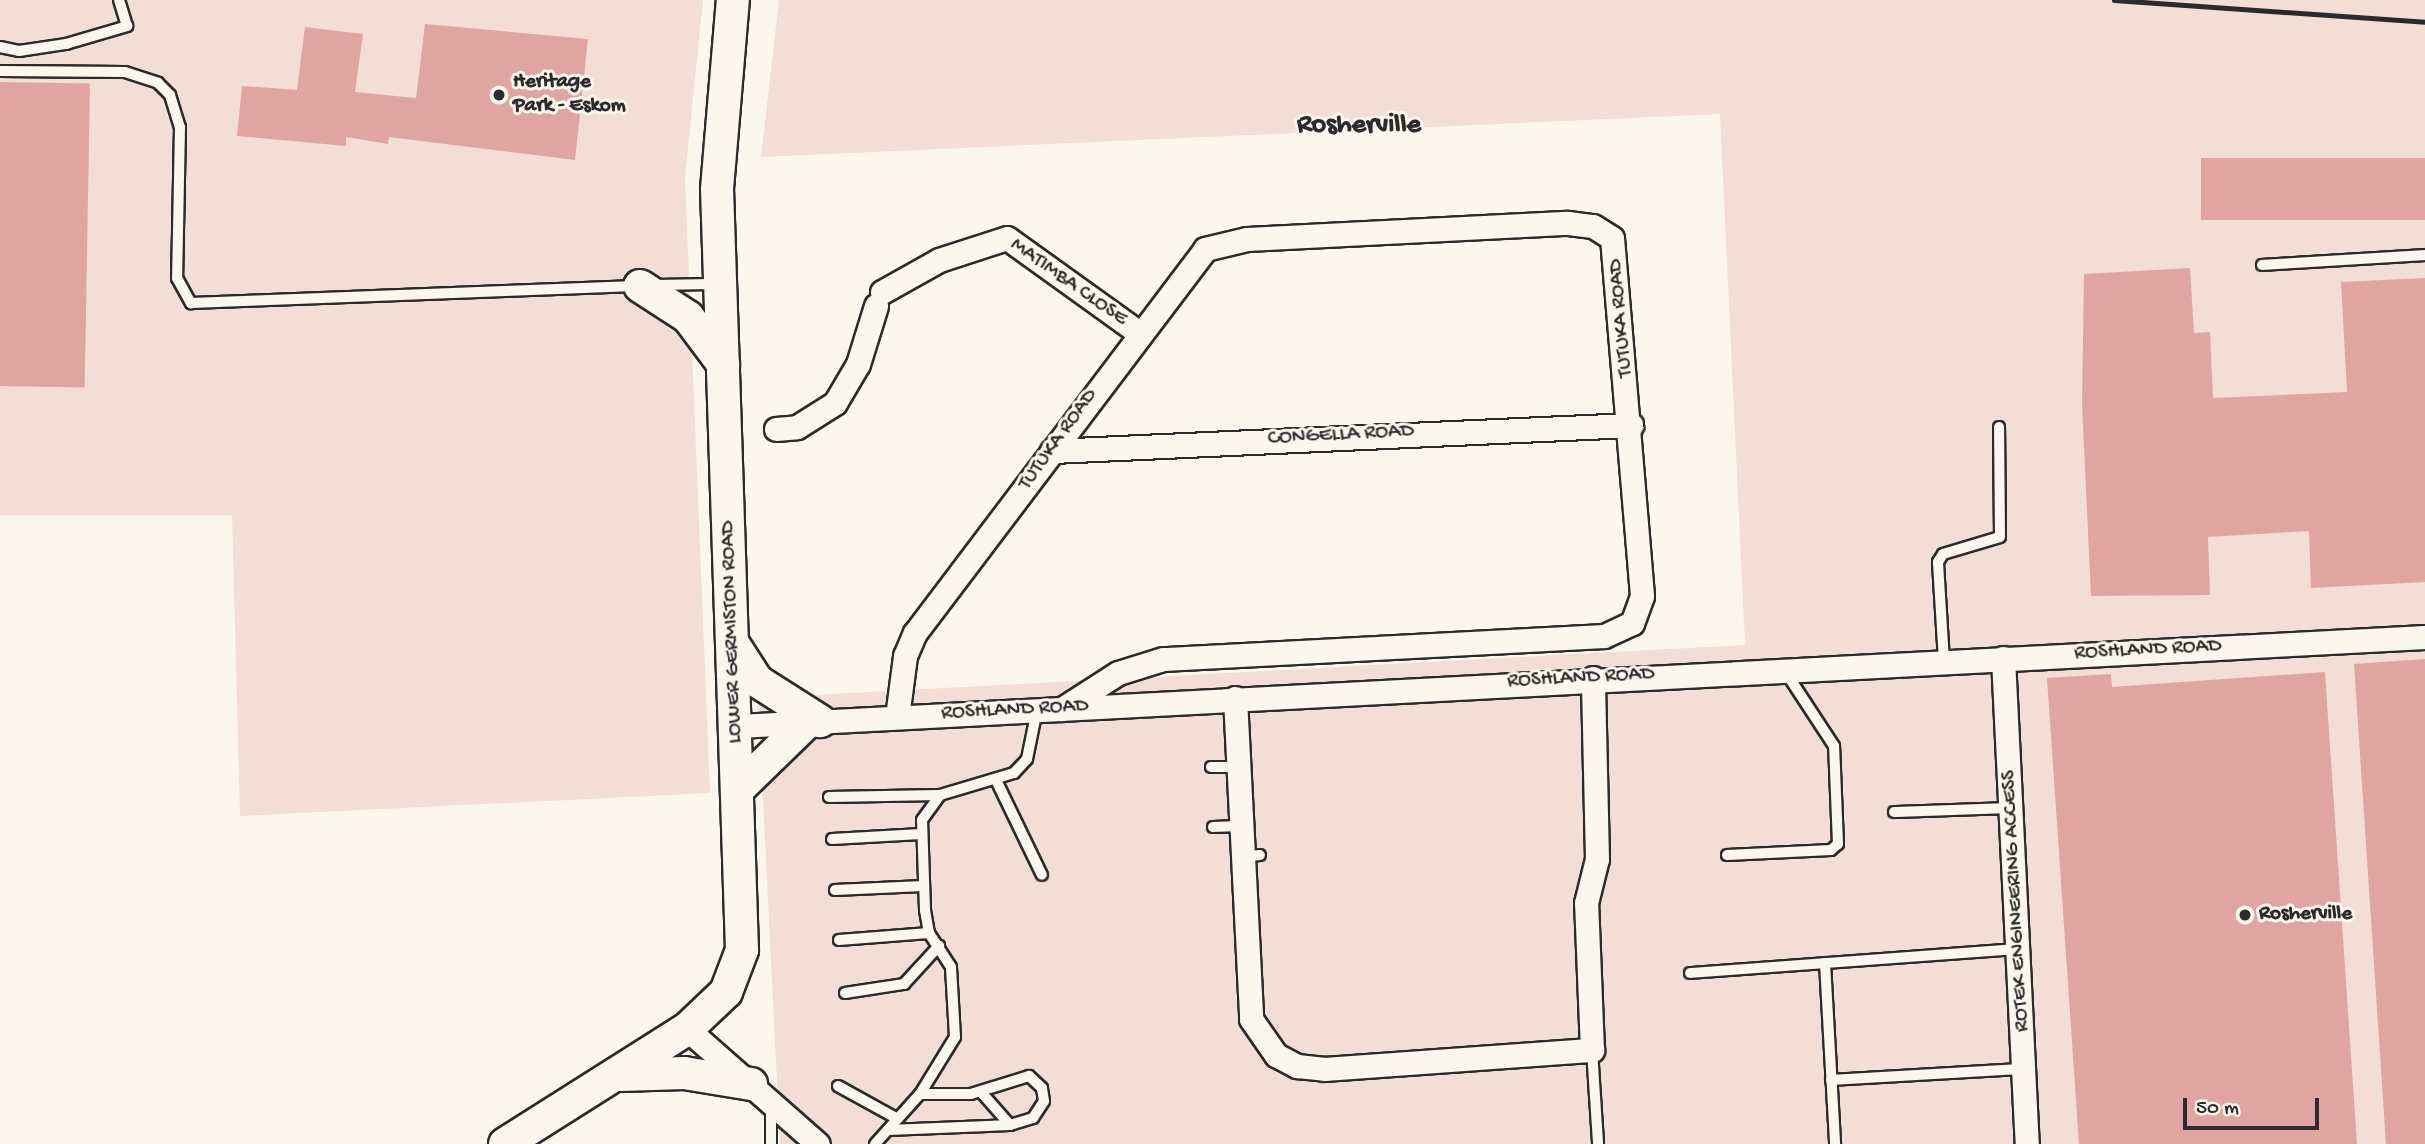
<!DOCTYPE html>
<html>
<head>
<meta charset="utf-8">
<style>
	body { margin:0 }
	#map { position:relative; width:2425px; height:1144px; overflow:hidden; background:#fbf7ec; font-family:"Gochi Hand",sans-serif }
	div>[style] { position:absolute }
	.built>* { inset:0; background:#f3ded6 }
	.building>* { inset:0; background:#e0a5a2; transform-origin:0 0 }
	.roads { filter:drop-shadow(2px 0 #2b2b2b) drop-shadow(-2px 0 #2b2b2b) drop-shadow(0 2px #2b2b2b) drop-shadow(0 -2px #2b2b2b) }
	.lane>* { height:10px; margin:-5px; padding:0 5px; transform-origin:5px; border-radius:5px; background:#fbf7ec }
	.street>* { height:23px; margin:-11.5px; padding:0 11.5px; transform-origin:11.5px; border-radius:11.5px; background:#fbf7ec }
	.secondary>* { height:32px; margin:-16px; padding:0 16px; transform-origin:16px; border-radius:16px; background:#fbf7ec }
	.rail>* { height:5px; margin:-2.5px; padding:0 2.5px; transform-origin:2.5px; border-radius:2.5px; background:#2b2b2b }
	.dots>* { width:19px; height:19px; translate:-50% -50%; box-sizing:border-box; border:4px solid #fbf7ec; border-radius:50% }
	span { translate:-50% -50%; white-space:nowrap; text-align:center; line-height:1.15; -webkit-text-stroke:6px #fbf7ec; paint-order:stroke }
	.poi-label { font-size:21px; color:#2b2b2b; font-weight:700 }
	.left { translate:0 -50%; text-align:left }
	.street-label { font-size:21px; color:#2b2b2b }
	.district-label { font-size:28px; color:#2b2b2b; font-weight:700 }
	.scale { position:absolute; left:2183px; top:1098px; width:136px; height:32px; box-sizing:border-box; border:4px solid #2b2b2b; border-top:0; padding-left:9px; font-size:21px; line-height:24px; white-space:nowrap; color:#2b2b2b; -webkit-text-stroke:5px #fbf7ec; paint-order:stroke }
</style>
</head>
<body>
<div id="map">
	<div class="built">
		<i style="clip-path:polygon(0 0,703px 0,685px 178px,710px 793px,240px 816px,232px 515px,0 515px)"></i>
		<i style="clip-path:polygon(779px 0,2425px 0,2425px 1144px,780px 1144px,758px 698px,1745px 645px,1720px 114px,761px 157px)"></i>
	</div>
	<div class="building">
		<i style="clip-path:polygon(425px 24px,588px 39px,575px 160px,389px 137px,388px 144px,346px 137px,346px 146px,237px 136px,242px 86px,297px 90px,305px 27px,363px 34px,355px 92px,416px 98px)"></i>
		<i style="left:0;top:82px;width:90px;height:304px;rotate:1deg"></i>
		<i style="left:2425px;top:158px;width:62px;height:224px;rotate:90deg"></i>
		<i style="clip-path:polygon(2190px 268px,2194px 333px,2210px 332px,2213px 398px,2347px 392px,2341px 282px,2425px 278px,2425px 582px,2311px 588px,2309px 531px,2208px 537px,2210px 595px,2091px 596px,2082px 404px,2084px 274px)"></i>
		<i style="clip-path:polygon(2425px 659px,2425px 1144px,2386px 1144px,2354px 664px)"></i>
		<i style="clip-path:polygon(2325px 672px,2357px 1144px,2079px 1144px,2047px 678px,2111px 674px,2112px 687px)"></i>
	</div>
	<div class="roads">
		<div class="lane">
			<i style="left:0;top:47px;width:19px;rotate:12deg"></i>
			<i style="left:19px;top:51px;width:48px;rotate:-8.5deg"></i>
			<i style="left:66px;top:44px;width:64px;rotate:-16.4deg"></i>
			<i style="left:127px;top:26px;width:27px;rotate:-107deg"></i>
			<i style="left:0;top:71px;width:125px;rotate:0.5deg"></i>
			<i style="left:125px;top:72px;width:35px;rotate:18deg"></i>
			<i style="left:158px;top:83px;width:17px;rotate:45deg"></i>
			<i style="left:170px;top:95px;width:34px;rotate:73deg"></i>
			<i style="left:180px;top:127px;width:151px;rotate:91.1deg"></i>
			<i style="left:177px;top:278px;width:29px;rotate:61deg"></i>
			<i style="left:191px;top:303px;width:445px;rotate:-2.2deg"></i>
			<i style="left:2262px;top:265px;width:163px;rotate:-3.5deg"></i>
			<i style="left:656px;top:285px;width:60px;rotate:-1deg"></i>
			<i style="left:1944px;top:661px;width:99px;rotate:-93.5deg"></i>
			<i style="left:1938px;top:562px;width:9px;rotate:-58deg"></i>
			<i style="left:1943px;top:554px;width:59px;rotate:-16.6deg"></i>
			<i style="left:2000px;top:537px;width:110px;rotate:-90.5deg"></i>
			<i style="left:1211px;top:767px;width:26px"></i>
			<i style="left:997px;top:782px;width:103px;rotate:64.2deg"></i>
			<i style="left:829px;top:797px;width:111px;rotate:-1deg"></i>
			<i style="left:1894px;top:812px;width:117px;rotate:-2deg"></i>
			<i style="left:1213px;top:827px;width:26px;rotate:-2deg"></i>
			<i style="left:832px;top:839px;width:89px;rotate:-3.2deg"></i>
			<i style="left:1727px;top:855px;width:104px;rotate:-2.8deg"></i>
			<i style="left:1831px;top:850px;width:9px;rotate:-41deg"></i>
			<i style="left:1838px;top:844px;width:98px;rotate:-92.3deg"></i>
			<i style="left:1834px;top:746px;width:90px;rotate:-123.2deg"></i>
			<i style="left:1241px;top:857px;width:19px;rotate:-6deg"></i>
			<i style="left:835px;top:890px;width:88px;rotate:-2.6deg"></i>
			<i style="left:839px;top:940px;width:90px;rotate:-4.4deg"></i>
			<i style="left:1825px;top:963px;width:181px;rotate:86.8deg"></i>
			<i style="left:1690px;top:973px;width:330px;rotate:-4.2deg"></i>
			<i style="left:845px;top:993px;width:60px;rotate:-8.7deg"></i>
			<i style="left:904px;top:984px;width:52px;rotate:-47.4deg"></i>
			<i style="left:1592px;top:1050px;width:94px;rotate:86.3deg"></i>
			<i style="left:1831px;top:1080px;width:193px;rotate:-3.3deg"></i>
			<i style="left:838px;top:1086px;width:68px;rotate:28.8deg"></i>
			<i style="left:981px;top:1092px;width:44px;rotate:48.7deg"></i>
			<i style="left:888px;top:1130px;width:122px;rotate:-2.3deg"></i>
			<i style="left:1010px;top:1125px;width:24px;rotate:-17deg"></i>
			<i style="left:1033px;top:1118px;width:20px;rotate:-57deg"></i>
			<i style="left:1044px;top:1101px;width:13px;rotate:-99deg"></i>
			<i style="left:1042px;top:1088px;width:18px;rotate:-137deg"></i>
			<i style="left:1029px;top:1076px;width:61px;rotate:162.8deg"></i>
			<i style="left:971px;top:1094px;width:51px;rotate:180deg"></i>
			<i style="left:771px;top:1144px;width:38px;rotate:-90deg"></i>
			<i style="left:875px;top:1144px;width:67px;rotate:-48deg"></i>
			<i style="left:920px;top:1094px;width:67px;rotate:-58.4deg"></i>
			<i style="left:955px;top:1037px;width:70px;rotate:-93.3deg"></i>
			<i style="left:951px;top:967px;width:40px;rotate:-122.9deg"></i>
			<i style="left:929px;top:933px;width:23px;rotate:-100deg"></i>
			<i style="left:925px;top:910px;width:90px;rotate:-91.9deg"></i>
			<i style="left:922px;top:820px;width:31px;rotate:-54deg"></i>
			<i style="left:940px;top:795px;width:77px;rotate:-16.6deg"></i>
			<i style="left:1014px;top:773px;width:19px;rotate:-47deg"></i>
			<i style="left:1027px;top:759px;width:50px;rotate:-78.5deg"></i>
		</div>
		<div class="street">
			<i style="left:882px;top:292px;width:65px;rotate:-29.3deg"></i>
			<i style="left:939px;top:260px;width:71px;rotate:-17.9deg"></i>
			<i style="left:1007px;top:238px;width:163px;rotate:35.7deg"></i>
			<i style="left:776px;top:429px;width:21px;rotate:-5deg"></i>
			<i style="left:797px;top:427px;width:45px;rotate:-32.3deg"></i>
			<i style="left:835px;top:403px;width:45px;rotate:-59.5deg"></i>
			<i style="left:858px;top:364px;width:61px;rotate:-72.8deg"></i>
			<i style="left:1052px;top:451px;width:580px;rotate:-2.57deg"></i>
			<i style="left:2003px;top:658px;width:487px;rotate:87.2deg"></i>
			<i style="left:1235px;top:698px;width:321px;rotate:87.1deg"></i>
			<i style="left:1251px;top:1019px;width:44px;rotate:55.2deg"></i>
			<i style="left:1276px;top:1055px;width:24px;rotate:28deg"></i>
			<i style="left:1297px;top:1066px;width:28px;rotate:6deg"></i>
			<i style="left:1325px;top:1069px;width:268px;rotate:-4.1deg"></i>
			<i style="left:1592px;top:1050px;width:147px;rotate:-92.3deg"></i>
			<i style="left:1586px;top:903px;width:45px;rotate:-76deg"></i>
			<i style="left:1597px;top:859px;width:181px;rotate:-91.3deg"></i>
			<i style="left:897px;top:717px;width:62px;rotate:-82.5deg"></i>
			<i style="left:905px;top:656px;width:25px;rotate:-67deg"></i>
			<i style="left:915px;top:633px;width:481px;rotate:-52.9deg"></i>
			<i style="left:1205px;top:249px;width:43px;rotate:-13.4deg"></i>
			<i style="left:1247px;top:239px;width:321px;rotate:-2.9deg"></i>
			<i style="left:1568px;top:223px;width:25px;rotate:7deg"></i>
			<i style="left:1593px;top:226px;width:22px;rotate:32deg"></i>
			<i style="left:1612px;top:238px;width:359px;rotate:85.2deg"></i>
			<i style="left:1642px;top:596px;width:29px;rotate:110deg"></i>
			<i style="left:1632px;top:623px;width:31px;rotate:155deg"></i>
			<i style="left:1604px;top:636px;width:442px;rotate:177deg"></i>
			<i style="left:1163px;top:659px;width:47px;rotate:162.7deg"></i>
			<i style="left:1118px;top:673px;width:67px;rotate:147.3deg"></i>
			<i style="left:738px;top:726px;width:1689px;rotate:-3.02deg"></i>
			<i style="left:687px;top:1029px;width:174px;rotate:41.3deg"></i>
		</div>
		<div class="secondary">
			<i style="left:640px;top:286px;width:57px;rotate:32.9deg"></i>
			<i style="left:688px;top:317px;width:59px;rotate:53.3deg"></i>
			<i style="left:734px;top:645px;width:43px;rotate:57.4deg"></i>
			<i style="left:757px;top:681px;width:75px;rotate:32.4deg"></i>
			<i style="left:738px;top:789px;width:96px;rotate:-44.2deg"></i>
			<i style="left:621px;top:1075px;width:63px;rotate:-1.8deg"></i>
			<i style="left:684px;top:1073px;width:68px;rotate:9.3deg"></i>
			<i style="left:505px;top:1144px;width:215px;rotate:-32.3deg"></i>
			<i style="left:687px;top:1029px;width:54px;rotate:-43.5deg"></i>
			<i style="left:726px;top:992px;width:45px;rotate:-69.1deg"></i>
			<i style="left:742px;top:950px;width:761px;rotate:-91.88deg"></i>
			<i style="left:717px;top:189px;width:190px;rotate:-85.2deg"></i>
		</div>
	</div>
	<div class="rail">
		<i style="left:2114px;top:0;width:312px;rotate:4deg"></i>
	</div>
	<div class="dots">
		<i style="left:499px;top:95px;background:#2b2b2b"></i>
		<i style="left:2245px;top:915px;background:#2b2b2b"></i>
	</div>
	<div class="poi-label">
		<span class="left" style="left:513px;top:95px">Heritage<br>Park - Eskom</span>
		<span class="left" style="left:2259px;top:915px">Rosherville</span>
	</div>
	<div class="street-label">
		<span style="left:1068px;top:283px;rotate:35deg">MATIMBA CLOSE</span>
		<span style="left:1622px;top:318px;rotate:-95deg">TUTUKA ROAD</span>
		<span style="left:1341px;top:436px;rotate:-3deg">CONGELLA ROAD</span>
		<span style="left:1059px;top:440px;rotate:-54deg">TUTUKA ROAD</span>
		<span style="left:733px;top:632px;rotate:-92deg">LOWER GERMISTON ROAD</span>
		<span style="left:2148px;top:651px;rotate:-3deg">ROSHLAND ROAD</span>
		<span style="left:1581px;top:679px;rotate:-3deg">ROSHLAND ROAD</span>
		<span style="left:1015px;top:711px;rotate:-3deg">ROSHLAND ROAD</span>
		<span style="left:2017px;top:901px;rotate:-93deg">ROTEK ENGINEERING ACCESS</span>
	</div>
	<div class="district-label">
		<span style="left:1359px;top:126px">Rosherville</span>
	</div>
	<div class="scale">50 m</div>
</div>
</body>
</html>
